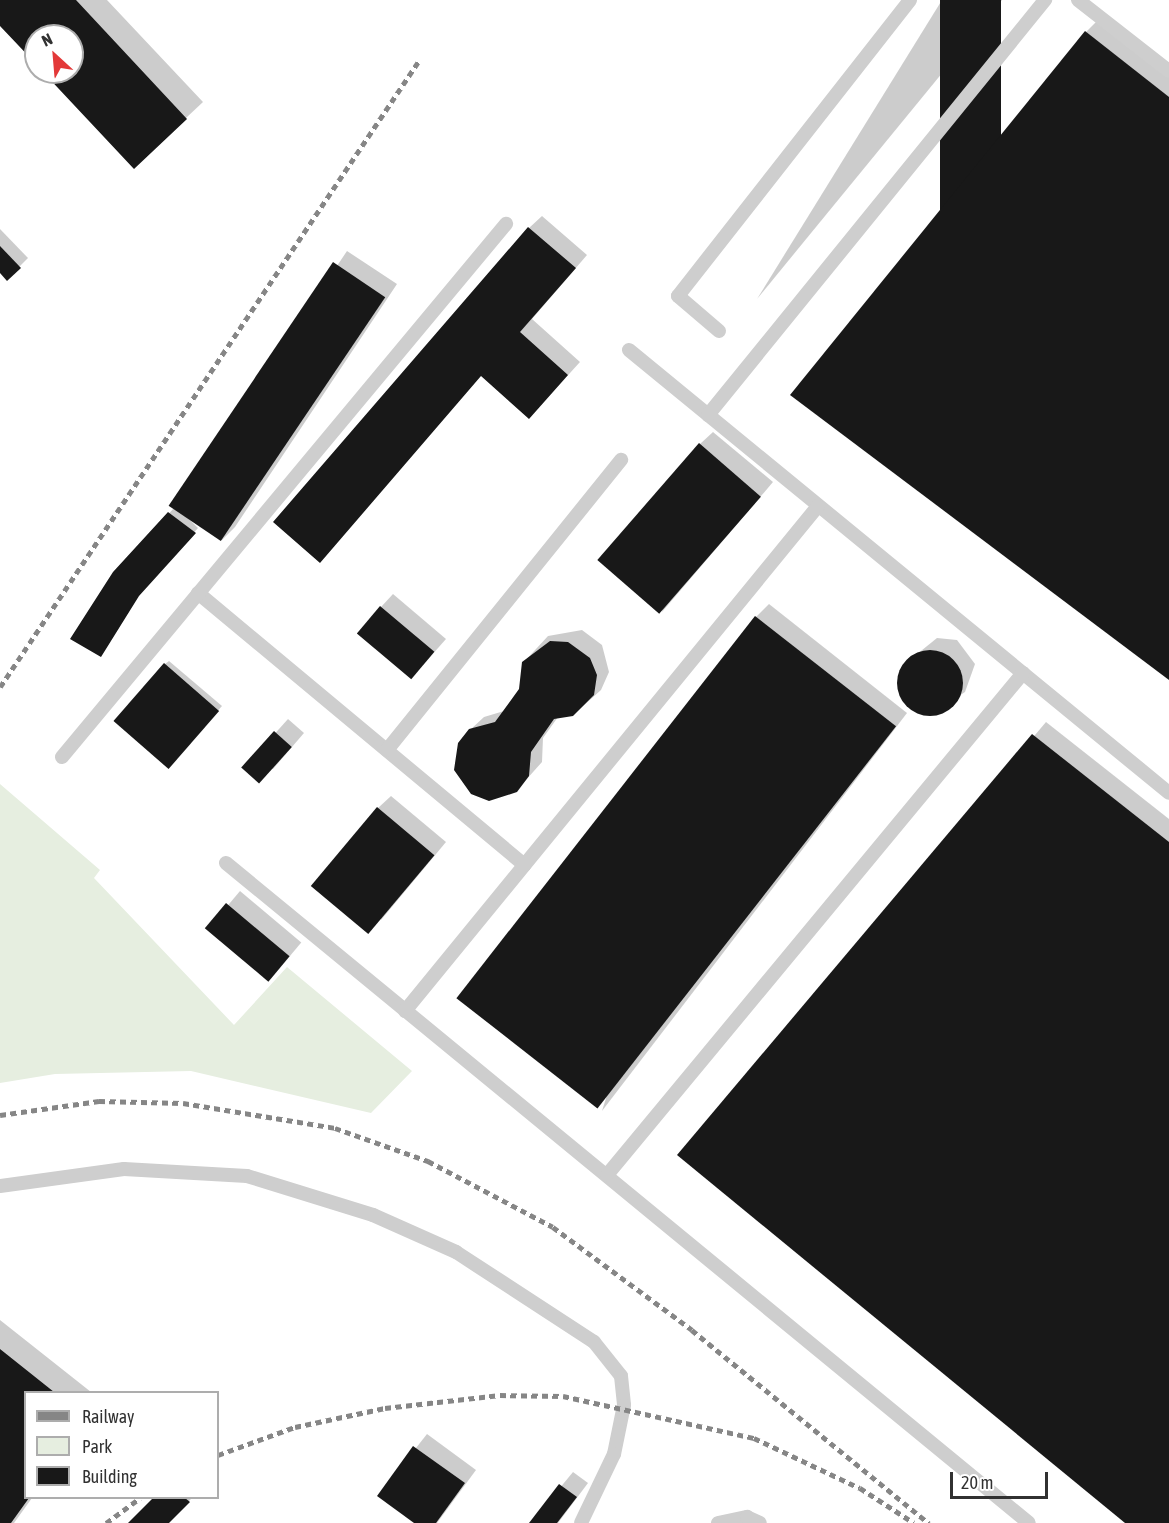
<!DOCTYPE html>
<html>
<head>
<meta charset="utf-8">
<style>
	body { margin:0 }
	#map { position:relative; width:1169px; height:1523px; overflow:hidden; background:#fff; font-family:"Asap Condensed",sans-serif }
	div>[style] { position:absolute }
	.green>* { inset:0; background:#e6eee0 }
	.shadow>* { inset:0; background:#0003; transform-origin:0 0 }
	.building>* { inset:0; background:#181818; transform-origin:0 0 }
	.round { border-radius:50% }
	.service>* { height:14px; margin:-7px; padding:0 7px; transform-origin:7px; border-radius:7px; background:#cecece }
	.rail>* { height:4.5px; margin-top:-2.25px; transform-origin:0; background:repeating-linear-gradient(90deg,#868686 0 6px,transparent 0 10.5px) }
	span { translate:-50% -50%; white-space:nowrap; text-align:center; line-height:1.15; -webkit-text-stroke:6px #fff; paint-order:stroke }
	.legend { position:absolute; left:24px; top:1391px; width:195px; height:108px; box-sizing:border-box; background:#fff; border:2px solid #adadad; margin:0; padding:8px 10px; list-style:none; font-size:18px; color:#313131 }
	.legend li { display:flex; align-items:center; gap:12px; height:30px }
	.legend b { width:30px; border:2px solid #adadad }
	.north { position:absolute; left:24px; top:24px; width:60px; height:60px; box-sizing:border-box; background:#fff; border:2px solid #adadad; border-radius:50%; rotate:334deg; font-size:16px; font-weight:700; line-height:24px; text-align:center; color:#313131 }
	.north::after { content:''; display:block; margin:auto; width:21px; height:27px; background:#e33939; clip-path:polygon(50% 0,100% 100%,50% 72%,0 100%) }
	.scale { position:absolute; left:950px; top:1472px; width:98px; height:27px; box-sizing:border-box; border:3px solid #313131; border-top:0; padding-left:8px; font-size:18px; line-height:21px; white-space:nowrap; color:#313131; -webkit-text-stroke:4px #fff; paint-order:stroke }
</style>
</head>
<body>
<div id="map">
	<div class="green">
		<i style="clip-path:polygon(0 784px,100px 870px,94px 878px,234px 1025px,287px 967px,412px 1071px,371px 1113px,191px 1071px,55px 1074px,0 1083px)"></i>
	</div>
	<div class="shadow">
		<i style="clip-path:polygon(0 0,107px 0,203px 102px,186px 118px,45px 72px,72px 72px,72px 36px,36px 36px,36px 62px,0 24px)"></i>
		<i style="clip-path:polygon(942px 0,1002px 0,757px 299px)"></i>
		<i style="clip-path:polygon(1098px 20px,1169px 75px,1169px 678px,1086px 32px)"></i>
		<i style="clip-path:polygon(542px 216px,587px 255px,532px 319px,580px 362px,541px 405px,482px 375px,529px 228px)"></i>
		<i style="clip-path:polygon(0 229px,28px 258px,7px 279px,0 271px)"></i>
		<i style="clip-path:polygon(347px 251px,397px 284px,235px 527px,222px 540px,187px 517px,198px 528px,142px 590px,101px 656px,114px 573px,174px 508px)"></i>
		<i style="clip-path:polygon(713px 432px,773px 482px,662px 612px,700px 444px)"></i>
		<i style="clip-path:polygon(393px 594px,446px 639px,423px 665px,381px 607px)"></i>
		<i style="clip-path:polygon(769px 604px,907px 713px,602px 1111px,756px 617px)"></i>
		<i style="clip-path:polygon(582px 630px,602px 645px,609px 672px,601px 690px,573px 715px,558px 717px,543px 738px,542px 762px,517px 790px,470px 730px,484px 717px,504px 711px,520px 689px,523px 663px,548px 636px)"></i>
		<i style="clip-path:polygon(937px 638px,957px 640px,975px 664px,965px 692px,932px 714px,912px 709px,899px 682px,906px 663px)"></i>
		<i style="clip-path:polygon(169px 661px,222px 706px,173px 762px,165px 664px)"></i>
		<i style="clip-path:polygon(288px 719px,304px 733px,273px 769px,244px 768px)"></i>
		<i style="clip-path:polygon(1046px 722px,1169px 819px,1169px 1523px,1127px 1523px,679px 1155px)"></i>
		<i style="clip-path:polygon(391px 796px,446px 842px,381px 920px,378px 808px)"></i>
		<i style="left:240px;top:891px;width:80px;height:49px;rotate:40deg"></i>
		<i style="clip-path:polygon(0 1320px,91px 1392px,26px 1392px,26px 1498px,32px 1498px,14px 1523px,0 1523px)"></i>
		<i style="clip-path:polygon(427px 1434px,476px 1470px,437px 1523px,416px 1523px,379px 1495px)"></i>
		<i style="clip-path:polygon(573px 1472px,588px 1483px,558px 1523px,531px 1523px)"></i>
		<i style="clip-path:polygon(155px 1498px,192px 1498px,167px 1523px,130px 1523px)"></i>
	</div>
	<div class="building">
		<i style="clip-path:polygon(0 0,76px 0,187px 119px,134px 169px,43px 72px,72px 72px,72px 36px,36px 36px,36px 64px,0 26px)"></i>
		<i style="left:940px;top:0;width:61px;height:349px"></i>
		<i style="clip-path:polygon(1085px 31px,1169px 97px,1169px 680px,790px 395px)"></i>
		<i style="clip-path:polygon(528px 227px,576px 268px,520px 332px,568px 375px,529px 419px,481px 376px,320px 563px,273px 522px)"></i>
		<i style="clip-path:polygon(0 246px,21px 268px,7px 281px,0 273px)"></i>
		<i style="left:333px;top:262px;width:63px;height:294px;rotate:34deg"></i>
		<i style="left:699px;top:443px;width:82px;height:155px;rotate:41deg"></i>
		<i style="clip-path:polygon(168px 512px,196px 533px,139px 596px,101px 657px,70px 639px,113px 572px)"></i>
		<i style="left:380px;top:606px;width:71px;height:36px;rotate:40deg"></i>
		<i style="left:755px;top:616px;width:179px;height:485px;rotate:38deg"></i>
		<i style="clip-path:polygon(550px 641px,568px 642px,590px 658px,597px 675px,594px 695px,573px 716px,554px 719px,531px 752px,529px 776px,517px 792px,489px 801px,471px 794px,454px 770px,458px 743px,469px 729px,495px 722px,519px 689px,522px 662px)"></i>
		<i class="round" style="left:897px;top:650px;width:66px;height:66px"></i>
		<i style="left:164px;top:663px;width:73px;height:77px;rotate:41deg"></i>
		<i style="left:274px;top:731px;width:24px;height:49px;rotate:42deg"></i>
		<i style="clip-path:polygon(1032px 734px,1169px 842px,1169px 1523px,1125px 1523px,677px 1155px)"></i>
		<i style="left:377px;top:807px;width:75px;height:103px;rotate:40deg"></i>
		<i style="left:226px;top:903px;width:83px;height:33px;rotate:40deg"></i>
		<i style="clip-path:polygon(0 1349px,54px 1392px,26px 1392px,29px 1498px,11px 1523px,0 1523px)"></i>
		<i style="clip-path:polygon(413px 1446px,465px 1483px,436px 1523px,414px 1523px,377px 1496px)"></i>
		<i style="clip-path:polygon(559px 1484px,577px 1497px,557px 1523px,529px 1523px)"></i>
		<i style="clip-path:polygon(153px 1498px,185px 1498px,190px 1502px,169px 1523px,128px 1523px)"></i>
	</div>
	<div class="service">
		<i style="left:1078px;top:0;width:115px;rotate:38deg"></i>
		<i style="left:719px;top:331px;width:54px;rotate:-139.5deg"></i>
		<i style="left:678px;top:296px;width:376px;rotate:-51.9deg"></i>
		<i style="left:629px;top:350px;width:698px;rotate:39.36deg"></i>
		<i style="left:708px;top:415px;width:535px;rotate:-50.92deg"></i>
		<i style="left:198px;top:593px;width:425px;rotate:39.8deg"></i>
		<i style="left:387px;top:750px;width:373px;rotate:-51.1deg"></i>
		<i style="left:62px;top:757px;width:694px;rotate:-50.21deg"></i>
		<i style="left:226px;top:863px;width:1039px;rotate:39.42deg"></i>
		<i style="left:405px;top:1011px;width:652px;rotate:-50.72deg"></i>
		<i style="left:607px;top:1175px;width:652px;rotate:-50.35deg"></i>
		<i style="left:0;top:1186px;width:125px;rotate:-7.8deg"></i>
		<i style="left:124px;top:1169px;width:123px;rotate:3.3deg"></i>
		<i style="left:247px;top:1176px;width:132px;rotate:17.2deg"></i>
		<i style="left:373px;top:1215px;width:91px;rotate:24deg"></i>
		<i style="left:456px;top:1252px;width:165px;rotate:33.1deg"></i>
		<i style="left:594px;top:1342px;width:43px;rotate:51.5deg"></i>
		<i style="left:621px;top:1376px;width:29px;rotate:84deg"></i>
		<i style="left:624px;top:1405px;width:50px;rotate:101.5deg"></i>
		<i style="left:614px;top:1454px;width:76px;rotate:115.6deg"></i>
		<i style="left:718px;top:1523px;width:30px;rotate:-12deg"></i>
		<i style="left:747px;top:1517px;width:14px;rotate:25deg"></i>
	</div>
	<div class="rail">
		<i style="left:0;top:687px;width:752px;rotate:-56.23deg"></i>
		<i style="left:0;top:1115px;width:100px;rotate:-8deg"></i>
		<i style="left:99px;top:1101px;width:84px;rotate:1.4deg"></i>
		<i style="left:183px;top:1103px;width:154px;rotate:9.3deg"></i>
		<i style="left:335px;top:1128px;width:99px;rotate:19.5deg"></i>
		<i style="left:428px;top:1161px;width:141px;rotate:27.8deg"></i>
		<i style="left:553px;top:1227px;width:173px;rotate:36.5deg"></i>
		<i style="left:692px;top:1330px;width:306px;rotate:39.2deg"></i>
		<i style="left:218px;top:1455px;width:82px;rotate:-20deg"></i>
		<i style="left:295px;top:1427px;width:92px;rotate:-11.9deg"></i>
		<i style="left:385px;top:1408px;width:116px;rotate:-6.4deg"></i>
		<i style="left:500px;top:1395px;width:63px;rotate:0.9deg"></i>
		<i style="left:563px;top:1396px;width:196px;rotate:12.4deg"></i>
		<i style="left:754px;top:1438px;width:117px;rotate:25.3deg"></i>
		<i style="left:860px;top:1488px;width:64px;rotate:32.9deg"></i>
		<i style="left:106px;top:1523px;width:42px;rotate:-36.3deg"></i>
	</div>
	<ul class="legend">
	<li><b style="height:8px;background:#868686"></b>Railway</li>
	<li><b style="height:16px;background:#e6eee0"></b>Park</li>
	<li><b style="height:16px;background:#181818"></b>Building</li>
	</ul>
	<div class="north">N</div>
	<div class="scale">20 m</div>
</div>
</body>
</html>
